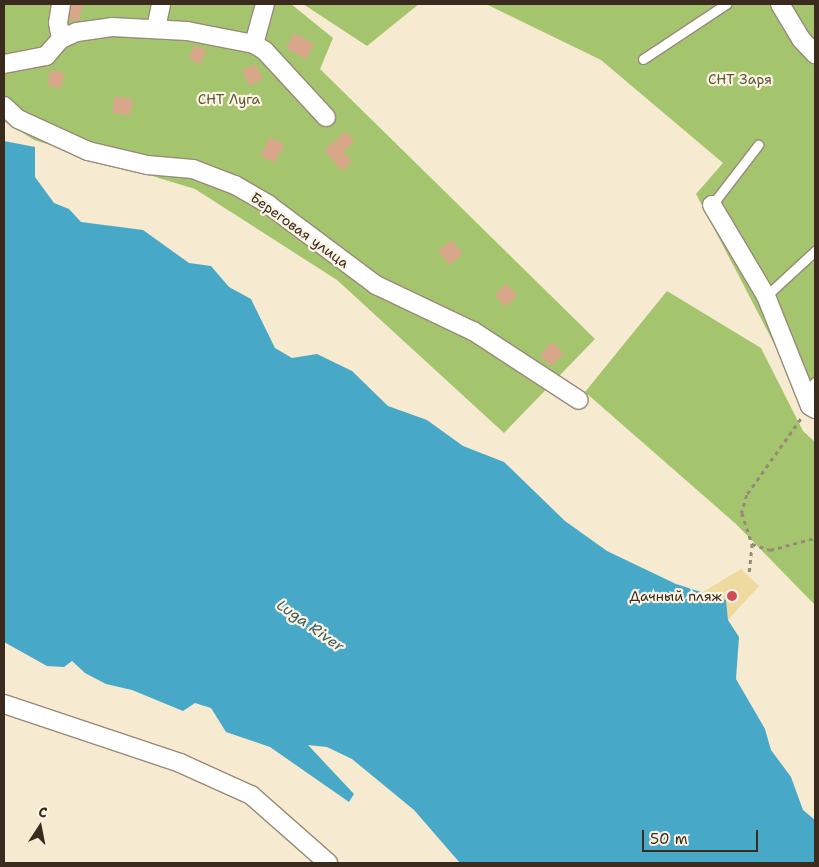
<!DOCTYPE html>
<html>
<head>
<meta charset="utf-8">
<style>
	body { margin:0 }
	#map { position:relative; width:819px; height:867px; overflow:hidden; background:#f6ead1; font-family:"Shantell Sans",sans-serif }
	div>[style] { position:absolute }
	.green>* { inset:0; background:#a4c56d }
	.sand>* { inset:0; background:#eeda9e }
	.water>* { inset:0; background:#47a9c7 }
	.building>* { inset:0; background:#d8a78a; transform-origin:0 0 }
	.path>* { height:2.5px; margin-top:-1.25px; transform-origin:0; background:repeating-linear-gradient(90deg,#988a78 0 4px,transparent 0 8px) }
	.roads { filter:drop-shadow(1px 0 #988a78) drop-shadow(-1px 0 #988a78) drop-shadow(0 1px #988a78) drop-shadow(0 -1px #988a78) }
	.service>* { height:9px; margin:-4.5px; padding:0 4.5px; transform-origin:4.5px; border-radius:4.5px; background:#fff }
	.minor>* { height:18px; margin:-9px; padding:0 9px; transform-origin:9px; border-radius:9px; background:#fff }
	.dots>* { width:14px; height:14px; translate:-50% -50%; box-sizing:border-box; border:2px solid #fcf5e5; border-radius:50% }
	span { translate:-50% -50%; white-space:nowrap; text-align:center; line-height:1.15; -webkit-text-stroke:4.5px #fcf5e5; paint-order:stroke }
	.park-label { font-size:14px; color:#5a5836 }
	.street-label { font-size:14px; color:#3b2a1e }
	.poi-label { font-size:14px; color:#3b2a1e }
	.right { translate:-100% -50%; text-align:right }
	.water-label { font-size:15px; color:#405d62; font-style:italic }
	.frame { position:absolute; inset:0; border:5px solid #3b2a1e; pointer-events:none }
	.north { position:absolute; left:15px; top:802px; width:50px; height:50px; -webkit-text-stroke:4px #fcf5e5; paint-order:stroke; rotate:11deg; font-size:14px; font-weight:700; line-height:20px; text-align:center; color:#3b2a1e }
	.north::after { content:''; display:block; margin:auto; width:18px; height:22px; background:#3b2a1e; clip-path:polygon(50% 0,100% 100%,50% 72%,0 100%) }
	.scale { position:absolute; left:642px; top:830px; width:116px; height:22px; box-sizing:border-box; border:2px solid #3b2a1e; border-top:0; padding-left:6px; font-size:15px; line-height:18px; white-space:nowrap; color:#3b2a1e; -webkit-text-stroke:4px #fcf5e5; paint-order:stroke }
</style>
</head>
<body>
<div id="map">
	<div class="green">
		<i style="clip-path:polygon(4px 4px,291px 4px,333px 38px,320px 69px,595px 339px,504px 433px,337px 280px,195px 189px,34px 140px,4px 121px)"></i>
		<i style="clip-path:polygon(303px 4px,419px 4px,367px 46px)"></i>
		<i style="clip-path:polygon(486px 4px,815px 4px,815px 400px,791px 376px,696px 194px,723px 163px,601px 60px)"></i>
		<i style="clip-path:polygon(667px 291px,761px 348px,803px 431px,815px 442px,815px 605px,736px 524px,585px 392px)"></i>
	</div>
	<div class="sand">
		<i style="clip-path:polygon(741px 569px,759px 586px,728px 620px,726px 600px,703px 592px)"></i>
	</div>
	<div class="water">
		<i style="clip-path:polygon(4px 141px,35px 147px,35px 177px,54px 203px,69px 209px,81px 222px,143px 230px,189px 263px,211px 266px,229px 287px,251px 299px,275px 348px,292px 358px,317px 354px,352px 371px,388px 406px,427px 420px,463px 446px,504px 462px,565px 521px,607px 551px,676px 584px,726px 600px,728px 620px,739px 637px,736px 679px,765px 729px,771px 750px,791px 777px,803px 810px,815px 820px,815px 863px,460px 863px,414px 810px,352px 759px,327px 747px,308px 745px,354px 794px,349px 802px,270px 747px,226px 732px,211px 708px,195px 703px,183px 711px,132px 690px,106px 684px,85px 673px,72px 661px,64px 667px,47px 666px,4px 642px)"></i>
	</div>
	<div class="building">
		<i style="clip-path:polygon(71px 4px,83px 4px,79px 21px,69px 20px)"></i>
		<i style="left:294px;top:33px;width:23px;height:17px;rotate:29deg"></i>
		<i style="left:195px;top:45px;width:13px;height:15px;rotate:27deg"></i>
		<i style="left:256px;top:64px;width:17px;height:15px;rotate:66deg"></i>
		<i style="left:50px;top:70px;width:14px;height:16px;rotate:8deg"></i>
		<i style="left:115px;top:96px;width:18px;height:17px;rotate:9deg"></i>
		<i style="clip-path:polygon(346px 131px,354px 142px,343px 151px,352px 161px,342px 171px,324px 150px)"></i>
		<i style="left:270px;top:137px;width:16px;height:21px;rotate:27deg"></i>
		<i style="left:451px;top:240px;width:18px;height:17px;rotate:49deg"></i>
		<i style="left:506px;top:284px;width:16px;height:16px;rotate:45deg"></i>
		<i style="left:553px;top:342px;width:16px;height:18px;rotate:47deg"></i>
	</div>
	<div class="path">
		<i style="left:801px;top:419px;width:93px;rotate:125.4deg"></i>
		<i style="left:747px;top:495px;width:19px;rotate:106deg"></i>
		<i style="left:742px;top:513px;width:33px;rotate:72deg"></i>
		<i style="left:752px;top:544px;width:19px;rotate:18deg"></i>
		<i style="left:770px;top:550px;width:47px;rotate:-14.9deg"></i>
		<i style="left:749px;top:572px;width:28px;rotate:-84deg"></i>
	</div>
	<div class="roads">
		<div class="service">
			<i style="left:643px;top:59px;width:100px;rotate:-33.5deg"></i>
			<i style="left:712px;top:205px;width:76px;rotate:-52.5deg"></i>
			<i style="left:766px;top:296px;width:67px;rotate:-42.6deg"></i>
			<i style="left:805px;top:392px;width:14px;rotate:-45deg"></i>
		</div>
		<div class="minor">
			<i style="left:61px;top:4px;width:19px;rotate:99deg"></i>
			<i style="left:58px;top:23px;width:16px;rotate:79deg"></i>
			<i style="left:780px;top:4px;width:41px;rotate:59deg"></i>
			<i style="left:801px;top:39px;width:21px;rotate:47deg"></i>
			<i style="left:156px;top:28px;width:25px;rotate:-78deg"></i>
			<i style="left:254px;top:44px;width:41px;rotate:-74.6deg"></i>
			<i style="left:4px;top:64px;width:43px;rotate:-10.8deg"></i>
			<i style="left:46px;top:56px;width:23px;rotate:-49deg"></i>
			<i style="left:61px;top:39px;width:17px;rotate:-24deg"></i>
			<i style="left:77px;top:32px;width:35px;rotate:-8deg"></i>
			<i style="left:112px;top:27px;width:75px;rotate:3.1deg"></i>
			<i style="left:187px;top:31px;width:68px;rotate:11deg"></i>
			<i style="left:254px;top:44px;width:13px;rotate:32deg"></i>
			<i style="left:265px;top:51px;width:90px;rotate:47.3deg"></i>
			<i style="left:4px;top:106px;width:19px;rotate:43deg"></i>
			<i style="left:18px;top:119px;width:77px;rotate:24.6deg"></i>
			<i style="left:88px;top:151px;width:61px;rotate:13.3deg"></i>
			<i style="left:147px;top:165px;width:46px;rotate:5deg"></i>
			<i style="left:193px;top:169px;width:45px;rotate:20.9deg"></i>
			<i style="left:235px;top:185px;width:39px;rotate:30deg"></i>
			<i style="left:269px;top:205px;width:134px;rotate:36.8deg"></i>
			<i style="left:376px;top:285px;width:107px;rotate:25.4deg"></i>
			<i style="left:473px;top:331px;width:126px;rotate:33.1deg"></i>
			<i style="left:712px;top:205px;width:106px;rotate:59.3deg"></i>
			<i style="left:766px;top:296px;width:118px;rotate:68.2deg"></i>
			<i style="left:810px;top:406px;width:6px;rotate:31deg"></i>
			<i style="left:4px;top:704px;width:186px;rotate:18.5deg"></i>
			<i style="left:180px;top:763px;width:78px;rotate:24.3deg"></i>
			<i style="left:251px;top:795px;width:103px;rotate:41.4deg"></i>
		</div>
	</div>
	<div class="dots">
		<i style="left:732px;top:596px;background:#d1495b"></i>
	</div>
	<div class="park-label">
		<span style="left:740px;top:79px">СНТ Заря</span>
		<span style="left:229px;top:99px">СНТ Луга</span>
	</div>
	<div class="street-label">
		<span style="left:300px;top:230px;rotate:36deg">Береговая улица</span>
	</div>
	<div class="poi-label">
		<span class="right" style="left:722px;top:596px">Дачный пляж</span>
	</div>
	<div class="water-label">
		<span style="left:310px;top:626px;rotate:35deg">Luga River</span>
	</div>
	<div class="frame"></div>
	<div class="north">С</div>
	<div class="scale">50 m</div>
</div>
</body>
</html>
